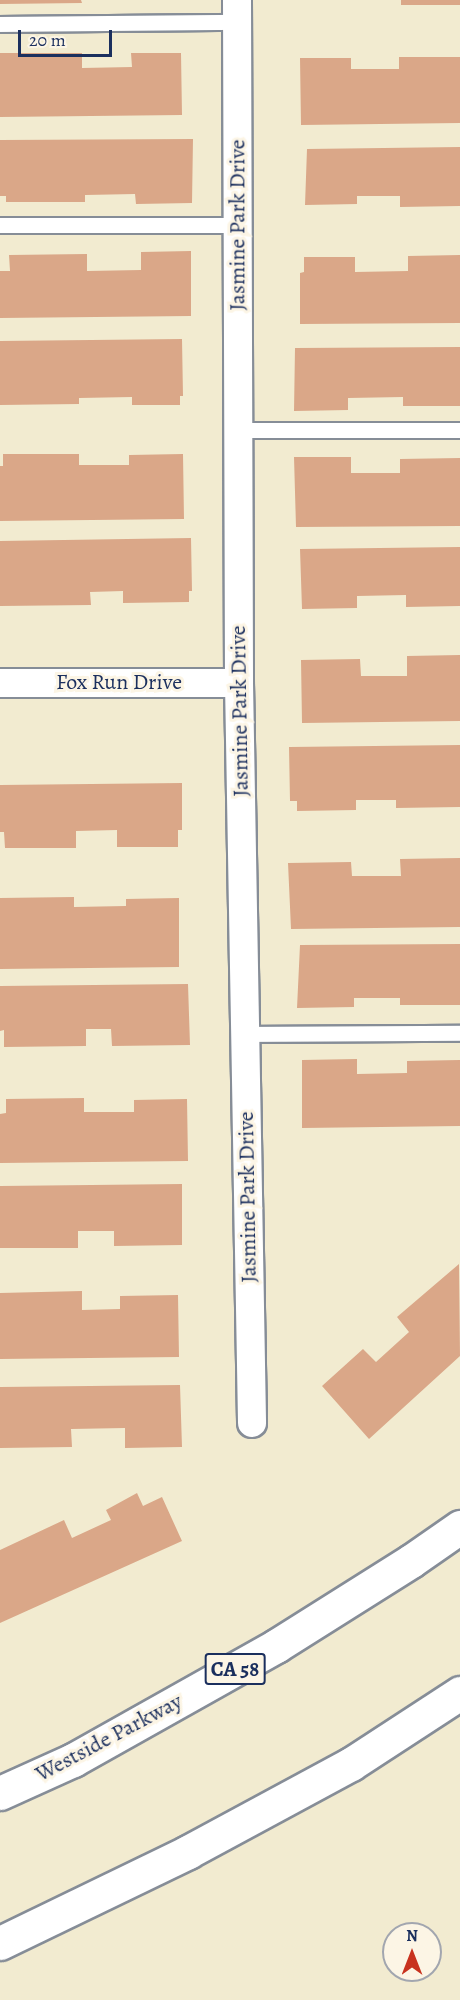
<!DOCTYPE html>
<html>
<head>
<meta charset="utf-8">
<style>
	body { margin:0 }
	#map { position:relative; width:460px; height:2000px; overflow:hidden; background:#f2ebd0; font-family:Alegreya,serif }
	div>[style] { position:absolute }
	.building>* { inset:0; background:#daa788; transform-origin:0 0 }
	.roads { filter:drop-shadow(2px 0 #868d97) drop-shadow(-2px 0 #868d97) drop-shadow(0 2px #868d97) drop-shadow(0 -2px #868d97) }
	.service>* { height:15px; margin:-7.5px; padding:0 7.5px; transform-origin:7.5px; border-radius:7.5px; background:#fff }
	.minor>* { height:28px; margin:-14px; padding:0 14px; transform-origin:14px; border-radius:14px; background:#fff }
	.motorway>* { height:33px; margin:-16.5px; padding:0 16.5px; transform-origin:16.5px; border-radius:16.5px; background:#fff }
	span { translate:-50% -50%; white-space:nowrap; text-align:center; line-height:1.15; -webkit-text-stroke:6px #fcf5e5; paint-order:stroke }
	.shield-label span { padding:2px 4px; background:#fcf5e5; border:2px solid; border-radius:4px; -webkit-text-stroke-width:0 }
	.shield-label { font-size:21px; color:#1b2f5e; font-weight:700 }
	.street-label { font-size:22px; color:#1b2f5e }
	.north { position:absolute; left:382px; top:1922px; width:60px; height:60px; box-sizing:border-box; background:#fcf5e5; border:2px solid #a2a6af; border-radius:50%; rotate:0deg; font-size:16px; font-weight:700; line-height:24px; text-align:center; color:#1b2f5e }
	.north::after { content:''; display:block; margin:auto; width:21px; height:27px; background:#c8321e; clip-path:polygon(50% 0,100% 100%,50% 72%,0 100%) }
	.scale { position:absolute; left:18px; top:30px; width:94px; height:27px; box-sizing:border-box; border:3px solid #1b2f5e; border-top:0; padding-left:8px; font-size:18px; line-height:21px; white-space:nowrap; color:#1b2f5e; -webkit-text-stroke:4px #fcf5e5; paint-order:stroke }
</style>
</head>
<body>
<div id="map">
	<div class="building">
		<i style="clip-path:polygon(0 0,81px 0,82px 3px,0 4px)"></i>
		<i style="left:401px;top:0;width:59px;height:5px"></i>
		<i style="clip-path:polygon(0 53px,82px 53px,82px 68px,132px 67px,131px 53px,181px 53px,182px 115px,0 117px)"></i>
		<i style="clip-path:polygon(399px 57px,460px 57px,460px 123px,301px 125px,300px 58px,351px 58px,351px 69px,399px 69px)"></i>
		<i style="clip-path:polygon(193px 139px,192px 203px,136px 204px,135px 194px,85px 195px,85px 202px,6px 202px,6px 196px,0 196px,0 140px)"></i>
		<i style="clip-path:polygon(460px 147px,460px 206px,400px 207px,400px 196px,357px 196px,357px 204px,305px 205px,307px 149px)"></i>
		<i style="clip-path:polygon(191px 251px,191px 316px,0 318px,0 271px,10px 271px,9px 255px,87px 254px,87px 271px,141px 270px,141px 252px)"></i>
		<i style="clip-path:polygon(460px 255px,460px 323px,300px 324px,300px 273px,304px 272px,304px 257px,355px 257px,355px 272px,408px 271px,408px 256px)"></i>
		<i style="clip-path:polygon(182px 339px,183px 396px,180px 396px,180px 405px,132px 405px,132px 397px,79px 398px,79px 404px,0 405px,0 341px)"></i>
		<i style="clip-path:polygon(460px 347px,460px 406px,403px 406px,403px 397px,348px 398px,348px 410px,294px 411px,295px 348px)"></i>
		<i style="clip-path:polygon(3px 454px,79px 454px,79px 465px,129px 465px,129px 455px,183px 454px,184px 519px,0 521px,0 466px,3px 466px)"></i>
		<i style="clip-path:polygon(294px 457px,351px 457px,351px 473px,400px 473px,400px 459px,460px 458px,460px 526px,296px 527px)"></i>
		<i style="clip-path:polygon(191px 538px,192px 591px,189px 591px,189px 602px,123px 603px,123px 591px,90px 592px,91px 605px,0 606px,0 541px)"></i>
		<i style="clip-path:polygon(460px 547px,460px 606px,406px 607px,406px 595px,357px 596px,357px 608px,302px 609px,300px 549px)"></i>
		<i style="clip-path:polygon(460px 655px,460px 721px,302px 723px,301px 660px,360px 659px,361px 676px,407px 676px,407px 656px)"></i>
		<i style="clip-path:polygon(460px 745px,460px 807px,396px 808px,396px 800px,356px 800px,356px 810px,297px 811px,297px 801px,290px 801px,289px 747px)"></i>
		<i style="clip-path:polygon(182px 783px,182px 830px,178px 830px,178px 847px,117px 847px,117px 830px,76px 831px,76px 848px,5px 848px,4px 832px,0 832px,0 785px)"></i>
		<i style="clip-path:polygon(460px 858px,460px 927px,291px 929px,288px 863px,351px 862px,352px 876px,401px 876px,400px 859px)"></i>
		<i style="clip-path:polygon(74px 897px,74px 907px,126px 906px,126px 899px,179px 898px,179px 967px,0 969px,0 898px)"></i>
		<i style="clip-path:polygon(460px 944px,460px 1005px,400px 1005px,400px 998px,354px 998px,354px 1007px,297px 1008px,300px 945px)"></i>
		<i style="clip-path:polygon(188px 984px,190px 1045px,112px 1046px,111px 1029px,86px 1029px,86px 1046px,4px 1047px,4px 1030px,0 1031px,0 986px)"></i>
		<i style="clip-path:polygon(357px 1059px,357px 1074px,407px 1073px,407px 1061px,460px 1060px,460px 1126px,302px 1128px,302px 1060px)"></i>
		<i style="clip-path:polygon(84px 1098px,84px 1112px,134px 1112px,134px 1100px,187px 1099px,188px 1161px,0 1163px,0 1114px,6px 1113px,6px 1099px)"></i>
		<i style="clip-path:polygon(182px 1184px,182px 1245px,114px 1246px,114px 1231px,78px 1231px,78px 1248px,0 1248px,0 1186px)"></i>
		<i style="clip-path:polygon(459px 1264px,460px 1356px,369px 1439px,322px 1386px,363px 1349px,376px 1362px,409px 1332px,397px 1317px)"></i>
		<i style="clip-path:polygon(82px 1291px,82px 1310px,120px 1309px,120px 1296px,178px 1295px,179px 1357px,0 1359px,0 1293px)"></i>
		<i style="clip-path:polygon(180px 1385px,182px 1447px,125px 1448px,125px 1428px,71px 1429px,72px 1447px,0 1448px,0 1387px)"></i>
		<i style="clip-path:polygon(137px 1493px,143px 1506px,162px 1497px,182px 1541px,0 1623px,0 1550px,64px 1520px,72px 1538px,111px 1520px,106px 1510px)"></i>
	</div>
	<div class="roads">
		<div class="service">
			<i style="left:0;top:24px;width:238px;rotate:-0.5deg"></i>
			<i style="left:0;top:225px;width:238px"></i>
			<i style="left:238px;top:430px;width:222px"></i>
			<i style="left:245px;top:1034px;width:215px;rotate:-0.3deg"></i>
		</div>
		<div class="minor">
			<i style="left:237px;top:0;width:683px;rotate:89.83deg"></i>
			<i style="left:239px;top:683px;width:740px;rotate:88.99deg"></i>
			<i style="left:0;top:683px;width:239px"></i>
		</div>
		<div class="motorway">
			<i style="left:0;top:1793px;width:80px;rotate:-24.3deg"></i>
			<i style="left:73px;top:1760px;width:233px;rotate:-29.3deg"></i>
			<i style="left:276px;top:1646px;width:160px;rotate:-32.2deg"></i>
			<i style="left:411px;top:1561px;width:60px;rotate:-34.8deg"></i>
			<i style="left:0;top:1943px;width:209px;rotate:-25.8deg"></i>
			<i style="left:188px;top:1852px;width:185px;rotate:-28.4deg"></i>
			<i style="left:351px;top:1764px;width:130px;rotate:-33.1deg"></i>
		</div>
	</div>
	<div class="shield-label">
		<span style="left:235px;top:1669px">CA 58</span>
	</div>
	<div class="street-label">
		<span style="left:238px;top:225px;rotate:-90deg">Jasmine Park Drive</span>
		<span style="left:119px;top:683px">Fox Run Drive</span>
		<span style="left:240px;top:711px;rotate:-91deg">Jasmine Park Drive</span>
		<span style="left:248px;top:1197px;rotate:-91deg">Jasmine Park Drive</span>
		<span style="left:109px;top:1738px;rotate:-28deg">Westside Parkway</span>
	</div>
	<div class="north">N</div>
	<div class="scale">20 m</div>
</div>
</body>
</html>
